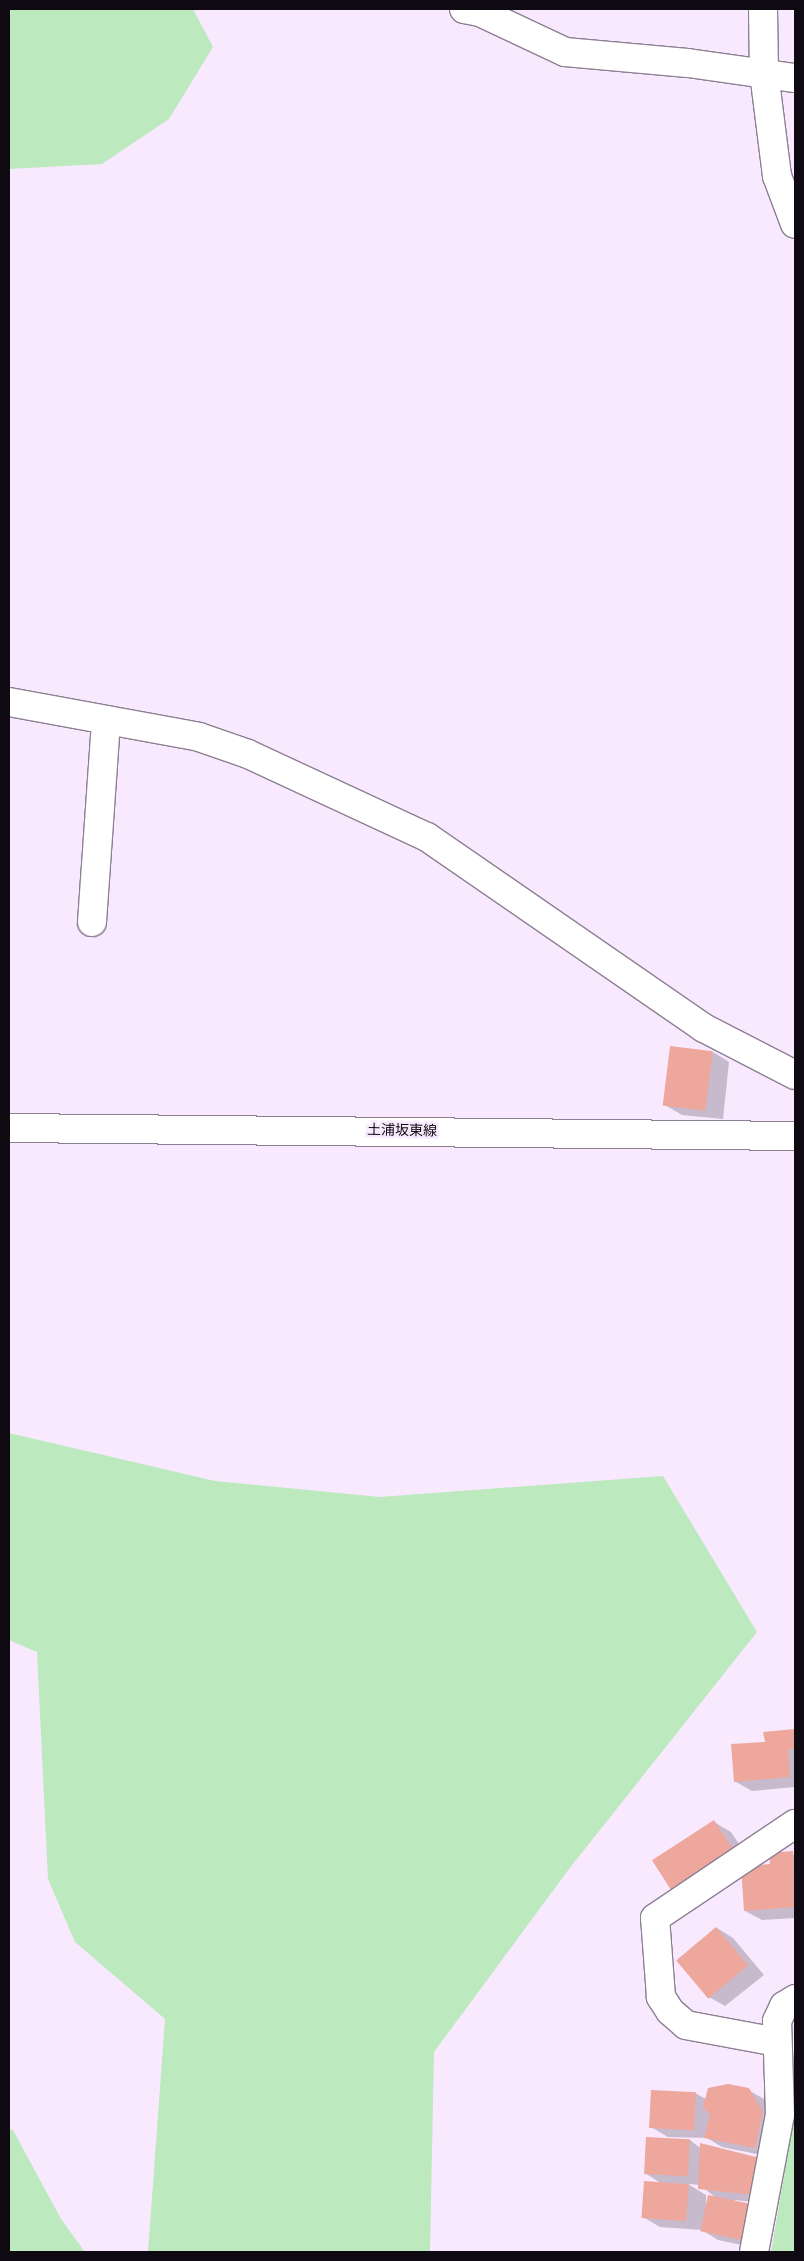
<!DOCTYPE html>
<html>
<head>
<meta charset="utf-8">
<style>
	body { margin:0 }
	#map { position:relative; width:804px; height:2261px; overflow:hidden; background:#f9e9ff; font-family:"DejaVu Sans","Noto Sans JP",sans-serif }
	div>[style] { position:absolute }
	.green>* { inset:0; background:#bde9bf }
	.shadow>* { inset:0; background:#0003 }
	.building>* { inset:0; background:#eea79d; transform-origin:0 0 }
	.roads { filter:drop-shadow(1px 0 #8d7f92) drop-shadow(-1px 0 #8d7f92) drop-shadow(0 1px #8d7f92) drop-shadow(0 -1px #8d7f92) }
	.minor>* { height:28px; margin:-14px; padding:0 14px; transform-origin:14px; border-radius:14px; background:#fff }
	.secondary>* { height:28px; margin:-14px; padding:0 14px; transform-origin:14px; border-radius:14px; background:#fff }
	span { translate:-50% -50%; white-space:nowrap; text-align:center; line-height:1.15; -webkit-text-stroke:5px #f9e9ff; paint-order:stroke }
	.street-label { font-size:14px; color:#0f0a11 }
	.frame { position:absolute; inset:0; border:10px solid #0f0a11; pointer-events:none }
</style>
</head>
<body>
<div id="map">
	<div class="green">
		<i style="clip-path:polygon(9px 9px,193px 9px,213px 47px,169px 119px,102px 164px,9px 169px)"></i>
		<i style="clip-path:polygon(9px 1433px,215px 1481px,380px 1497px,663px 1476px,757px 1632px,569px 1869px,434px 2052px,430px 2252px,148px 2252px,165px 2019px,75px 1942px,48px 1879px,37px 1652px,9px 1640px)"></i>
		<i style="clip-path:polygon(795px 2020px,795px 2252px,771px 2252px,795px 2111px)"></i>
		<i style="clip-path:polygon(9px 2129px,13px 2130px,61px 2219px,85px 2252px,9px 2252px)"></i>
	</div>
	<div class="shadow">
		<i style="clip-path:polygon(713px 1052px,729px 1062px,723px 1119px,682px 1115px,665px 1105px)"></i>
		<i style="clip-path:polygon(795px 1731px,795px 1787px,752px 1791px,736px 1782px,766px 1743px,765px 1733px)"></i>
		<i style="clip-path:polygon(714px 1822px,731px 1832px,751px 1862px,744px 1868px,771px 1865px,795px 1854px,795px 1918px,762px 1920px,745px 1911px,742px 1869px)"></i>
		<i style="clip-path:polygon(717px 1928px,733px 1938px,764px 1975px,725px 2006px,709px 1997px)"></i>
		<i style="clip-path:polygon(748px 2090px,766px 2100px,779px 2122px,772px 2157px,722px 2147px,707px 2138px,668px 2137px,651px 2127px,695px 2093px,706px 2099px)"></i>
		<i style="clip-path:polygon(evenodd,647px 2138px,690px 2140px,772px 2204px,735px 2200px,761px 2249px,718px 2240px,702px 2230px,660px 2227px,643px 2217px,662px 2184px,645px 2173px,647px 2138px,688px 2184px,700px 2185px,715px 2197px,706px 2209px,706px 2195px,688px 2184px)"></i>
	</div>
	<div class="building">
		<i style="left:670px;top:1046px;width:43px;height:60px;rotate:7deg"></i>
		<i style="clip-path:polygon(795px 1729px,795px 1749px,788px 1749px,790px 1777px,734px 1782px,731px 1744px,765px 1742px,763px 1732px)"></i>
		<i style="left:714px;top:1820px;width:38px;height:74px;rotate:57deg"></i>
		<i style="clip-path:polygon(793px 1851px,795px 1907px,744px 1911px,741px 1867px,770px 1864px,769px 1853px)"></i>
		<i style="left:716px;top:1927px;width:50px;height:52px;rotate:50deg"></i>
		<i style="clip-path:polygon(728px 2084px,749px 2088px,763px 2112px,755px 2148px,704px 2138px,710px 2115px,703px 2107px,708px 2088px)"></i>
		<i style="left:651px;top:2090px;width:45px;height:38px;rotate:3deg"></i>
		<i style="left:646px;top:2137px;width:44px;height:37px;rotate:3deg"></i>
		<i style="clip-path:polygon(700px 2143px,764px 2159px,755px 2195px,698px 2189px)"></i>
		<i style="left:644px;top:2181px;width:45px;height:37px;rotate:4deg"></i>
		<i style="left:708px;top:2195px;width:45px;height:37px;rotate:12deg"></i>
	</div>
	<div class="roads">
		<div class="minor">
			<i style="left:464px;top:9px;width:16px;rotate:11deg"></i>
			<i style="left:480px;top:12px;width:94px;rotate:25.2deg"></i>
			<i style="left:565px;top:52px;width:123px;rotate:5.1deg"></i>
			<i style="left:688px;top:63px;width:108px;rotate:8deg"></i>
			<i style="left:763px;top:9px;width:64px;rotate:89.1deg"></i>
			<i style="left:764px;top:73px;width:104px;rotate:82.8deg"></i>
			<i style="left:777px;top:176px;width:51px;rotate:69.4deg"></i>
			<i style="left:9px;top:702px;width:193px;rotate:10.4deg"></i>
			<i style="left:199px;top:737px;width:52px;rotate:19.1deg"></i>
			<i style="left:248px;top:754px;width:197px;rotate:24.9deg"></i>
			<i style="left:427px;top:837px;width:336px;rotate:34.6deg"></i>
			<i style="left:704px;top:1028px;width:102px;rotate:27.3deg"></i>
			<i style="left:92px;top:922px;width:202px;rotate:-86deg"></i>
			<i style="left:777px;top:2042px;width:93px;rotate:-169.4deg"></i>
			<i style="left:686px;top:2025px;width:21px;rotate:-139deg"></i>
			<i style="left:670px;top:2011px;width:17px;rotate:-123deg"></i>
			<i style="left:661px;top:1997px;width:79px;rotate:-94.3deg"></i>
			<i style="left:655px;top:1918px;width:169px;rotate:-33.9deg"></i>
			<i style="left:754px;top:2252px;width:139px;rotate:-79.3deg"></i>
			<i style="left:780px;top:2115px;width:94px;rotate:-91.8deg"></i>
			<i style="left:777px;top:2021px;width:17px;rotate:-65deg"></i>
			<i style="left:784px;top:2006px;width:13px;rotate:-32deg"></i>
		</div>
		<div class="secondary">
			<i style="left:9px;top:1128px;width:786px;rotate:0.58deg"></i>
		</div>
	</div>
	<div class="street-label">
		<span style="left:402px;top:1130px;rotate:1deg">土浦坂東線</span>
	</div>
	<div class="frame"></div>
</div>
</body>
</html>
